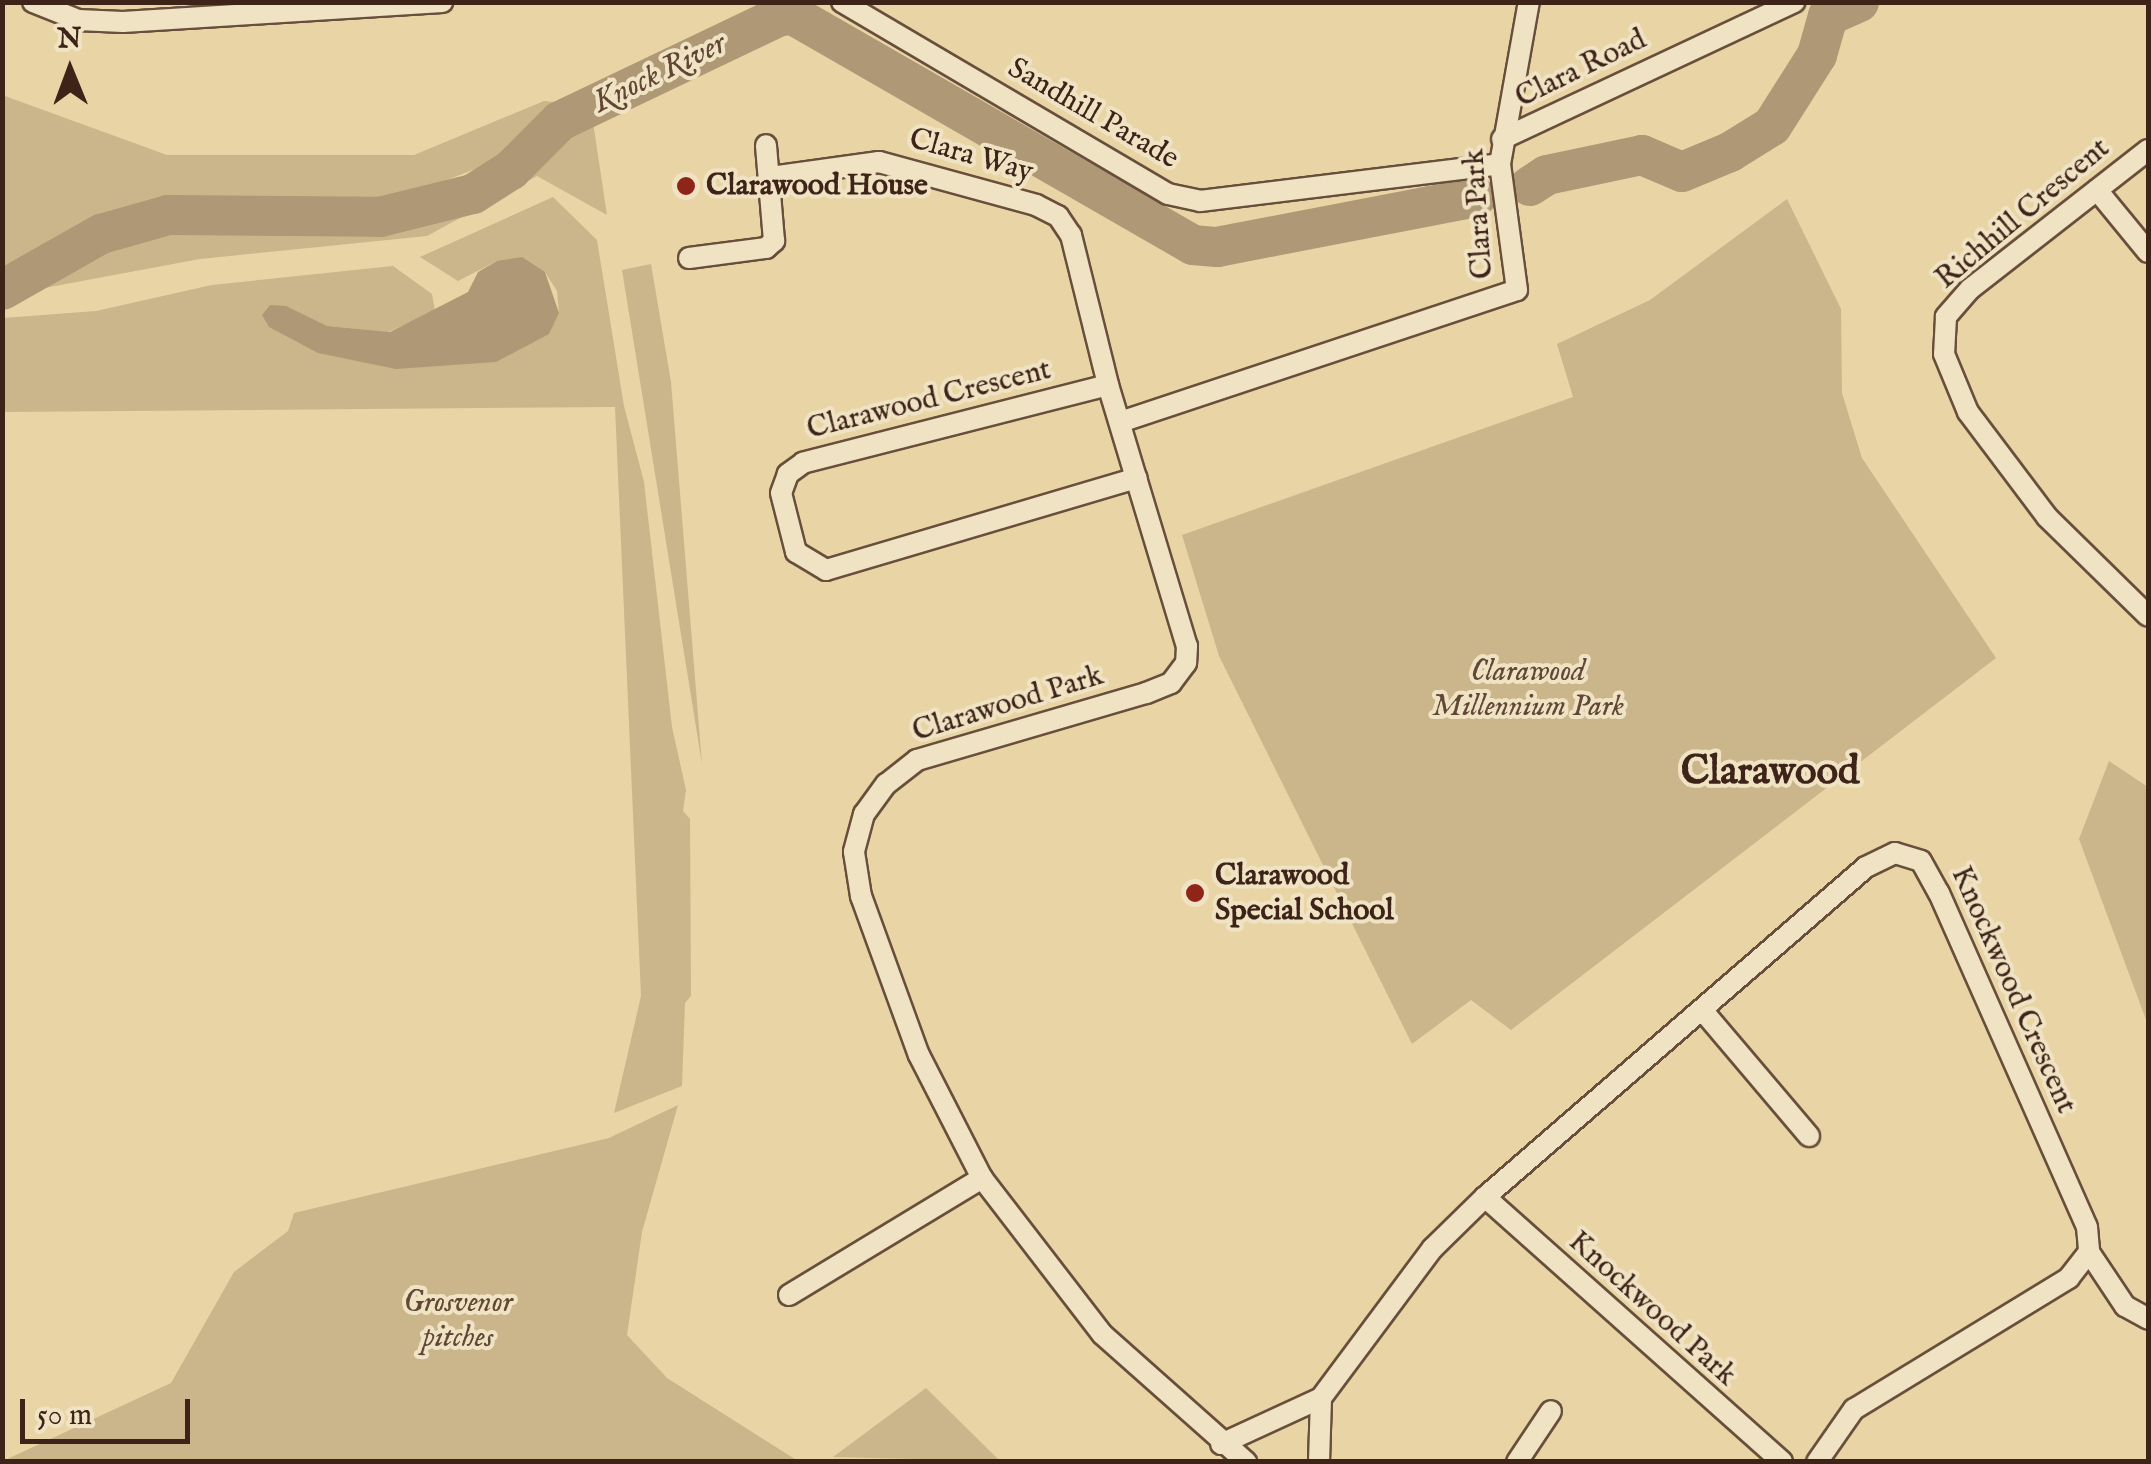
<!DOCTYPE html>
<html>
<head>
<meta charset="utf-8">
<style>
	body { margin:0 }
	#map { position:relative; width:2151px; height:1464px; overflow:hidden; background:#e8d4a4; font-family:"IM FELL English",serif }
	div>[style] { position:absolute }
	.green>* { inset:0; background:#cbb68c }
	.water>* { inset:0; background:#ae9875 }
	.river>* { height:40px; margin:-20px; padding:0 20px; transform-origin:20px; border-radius:20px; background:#ae9875 }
	.roads { filter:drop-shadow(2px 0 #684f3c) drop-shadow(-2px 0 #684f3c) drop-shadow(0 2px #684f3c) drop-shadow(0 -2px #684f3c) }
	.minor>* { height:20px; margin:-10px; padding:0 10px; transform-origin:10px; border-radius:10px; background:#f0e3c4 }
	.dots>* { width:28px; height:28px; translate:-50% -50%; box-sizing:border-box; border:5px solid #f0e3c4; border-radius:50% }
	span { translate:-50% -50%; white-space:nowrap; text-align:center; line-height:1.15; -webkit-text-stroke:8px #f0e3c4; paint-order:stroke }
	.street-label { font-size:30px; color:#3e2319 }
	.poi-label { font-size:30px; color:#3e2319; font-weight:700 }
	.left { translate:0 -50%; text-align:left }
	.park-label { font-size:30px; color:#614836; font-style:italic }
	.water-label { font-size:32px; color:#604635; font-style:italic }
	.district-label { font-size:40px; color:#3e2319; font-weight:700 }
	.frame { position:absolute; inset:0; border:5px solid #3e2319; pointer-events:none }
	.north { position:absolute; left:20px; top:20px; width:100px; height:100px; -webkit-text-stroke:8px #f0e3c4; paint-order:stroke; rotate:359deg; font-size:28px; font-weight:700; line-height:40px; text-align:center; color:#3e2319 }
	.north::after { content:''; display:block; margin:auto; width:35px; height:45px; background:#3e2319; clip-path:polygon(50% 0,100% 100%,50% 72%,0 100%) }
	.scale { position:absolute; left:20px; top:1399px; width:170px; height:45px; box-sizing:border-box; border:5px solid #3e2319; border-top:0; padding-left:12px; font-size:30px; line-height:35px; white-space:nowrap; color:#3e2319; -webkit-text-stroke:8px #f0e3c4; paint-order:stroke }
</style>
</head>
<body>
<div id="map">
	<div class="green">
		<i style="clip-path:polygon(2px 95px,167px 155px,414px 155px,544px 101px,579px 104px,509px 156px,400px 198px,134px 210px,60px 237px,3px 279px)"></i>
		<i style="clip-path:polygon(591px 109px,607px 215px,537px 176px,427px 236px,200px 259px,23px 292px,75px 256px,155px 228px,244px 218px,342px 224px,440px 214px,517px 176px)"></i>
		<i style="clip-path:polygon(553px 197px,597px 240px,624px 406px,644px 482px,672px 727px,686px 790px,683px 811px,690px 819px,691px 996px,685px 1003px,682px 1086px,614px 1113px,641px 996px,615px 407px,3px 412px,3px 318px,96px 311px,212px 285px,393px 266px,432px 294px,435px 311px,388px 332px,327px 326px,318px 353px,559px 313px,557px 291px,545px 272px,497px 261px,458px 281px,420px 257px)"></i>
		<i style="clip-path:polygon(1787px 199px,1841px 309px,1842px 393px,1862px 458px,1996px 658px,1511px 1030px,1471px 1000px,1412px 1044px,1219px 656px,1182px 535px,1573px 397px,1557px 344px,1650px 300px)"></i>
		<i style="clip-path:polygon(651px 264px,671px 382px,702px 764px,622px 270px)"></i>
		<i style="clip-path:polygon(2109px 761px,2148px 787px,2148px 1025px,2079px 839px)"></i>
		<i style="clip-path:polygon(678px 1105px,642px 1232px,627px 1335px,667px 1378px,798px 1461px,3px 1461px,171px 1383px,234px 1272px,288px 1231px,294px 1213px,609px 1138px)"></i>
		<i style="clip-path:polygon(926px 1388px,1000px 1461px,833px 1457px)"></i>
	</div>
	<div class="water">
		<i style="clip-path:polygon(522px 257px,545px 272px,559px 313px,549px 334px,496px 362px,396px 369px,318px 353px,269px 327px,262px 315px,270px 305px,286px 306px,327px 326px,390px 332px,468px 292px,478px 272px,497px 261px)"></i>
	</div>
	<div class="river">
		<i style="left:1530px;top:186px;width:20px;rotate:-33deg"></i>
		<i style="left:1547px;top:175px;width:97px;rotate:-11.9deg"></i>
		<i style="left:1642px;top:155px;width:43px;rotate:23deg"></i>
		<i style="left:1682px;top:172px;width:52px;rotate:-22.6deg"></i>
		<i style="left:1730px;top:152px;width:49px;rotate:-31.8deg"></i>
		<i style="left:1772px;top:126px;width:84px;rotate:-57.6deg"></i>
		<i style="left:1817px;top:55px;width:41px;rotate:-74.2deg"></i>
		<i style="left:1828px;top:16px;width:34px;rotate:-24deg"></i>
		<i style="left:2px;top:290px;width:114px;rotate:-29.5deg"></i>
		<i style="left:101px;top:234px;width:70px;rotate:-15.8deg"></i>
		<i style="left:168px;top:215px;width:212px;rotate:0.5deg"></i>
		<i style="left:380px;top:217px;width:96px;rotate:-13.9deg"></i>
		<i style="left:473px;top:194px;width:45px;rotate:-32.3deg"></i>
		<i style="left:511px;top:170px;width:69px;rotate:-45deg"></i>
		<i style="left:560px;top:121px;width:244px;rotate:-25.5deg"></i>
		<i style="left:780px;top:16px;width:13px;rotate:-4deg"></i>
		<i style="left:793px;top:15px;width:461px;rotate:29.9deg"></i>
		<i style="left:1193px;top:245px;width:24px;rotate:5deg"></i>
		<i style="left:1217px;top:247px;width:264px;rotate:-10.9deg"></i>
	</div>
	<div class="roads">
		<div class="minor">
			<i style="left:33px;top:2px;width:48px;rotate:21.8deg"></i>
			<i style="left:78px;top:20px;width:45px;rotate:2.5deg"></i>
			<i style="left:123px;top:22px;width:320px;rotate:-3.6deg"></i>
			<i style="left:842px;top:2px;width:378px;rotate:30.5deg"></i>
			<i style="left:1168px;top:194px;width:33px;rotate:12deg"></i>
			<i style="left:1200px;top:201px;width:302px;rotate:-7deg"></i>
			<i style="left:1502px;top:139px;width:323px;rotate:-25.1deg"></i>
			<i style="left:2148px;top:150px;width:226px;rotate:142deg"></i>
			<i style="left:1970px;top:289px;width:37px;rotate:131deg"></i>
			<i style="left:1946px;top:317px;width:37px;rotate:93deg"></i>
			<i style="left:1944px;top:354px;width:63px;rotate:67.5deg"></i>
			<i style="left:1968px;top:412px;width:131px;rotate:53deg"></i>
			<i style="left:2047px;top:517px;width:141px;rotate:44.4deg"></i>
			<i style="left:771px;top:177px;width:109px;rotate:-7.9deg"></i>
			<i style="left:879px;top:162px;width:163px;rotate:15.3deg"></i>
			<i style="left:1036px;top:205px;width:25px;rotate:27deg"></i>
			<i style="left:1058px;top:216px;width:23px;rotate:56deg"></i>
			<i style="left:1071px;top:235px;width:154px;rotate:76.1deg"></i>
			<i style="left:1108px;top:385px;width:273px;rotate:73.2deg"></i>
			<i style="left:1187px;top:646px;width:17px;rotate:93deg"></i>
			<i style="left:1186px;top:663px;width:25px;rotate:127deg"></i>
			<i style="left:1171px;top:683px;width:27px;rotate:158deg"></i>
			<i style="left:1146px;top:693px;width:239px;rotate:163.7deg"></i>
			<i style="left:917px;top:760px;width:39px;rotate:142deg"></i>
			<i style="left:886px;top:784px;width:37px;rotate:126deg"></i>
			<i style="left:864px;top:814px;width:39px;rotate:105deg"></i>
			<i style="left:854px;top:852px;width:45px;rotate:81deg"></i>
			<i style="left:861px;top:896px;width:169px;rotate:70deg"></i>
			<i style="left:919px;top:1055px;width:138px;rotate:62.9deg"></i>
			<i style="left:982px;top:1178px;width:197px;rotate:52.4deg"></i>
			<i style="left:1102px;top:1334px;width:193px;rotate:41.6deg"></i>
			<i style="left:2097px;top:190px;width:80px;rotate:50.6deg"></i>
			<i style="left:689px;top:258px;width:78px;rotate:-7.4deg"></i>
			<i style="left:766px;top:248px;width:11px;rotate:-41deg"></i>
			<i style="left:774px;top:241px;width:96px;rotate:-94.8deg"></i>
			<i style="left:1108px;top:385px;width:315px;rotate:165.7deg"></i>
			<i style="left:803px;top:463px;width:19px;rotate:144deg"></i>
			<i style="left:788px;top:474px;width:20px;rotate:110deg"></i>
			<i style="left:781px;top:493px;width:61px;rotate:75.7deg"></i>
			<i style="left:796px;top:552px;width:35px;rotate:31deg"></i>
			<i style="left:826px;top:570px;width:324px;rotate:-16.5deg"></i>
			<i style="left:1120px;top:422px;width:418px;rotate:-18.4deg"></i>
			<i style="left:1517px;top:290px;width:127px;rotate:-97.7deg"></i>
			<i style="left:1500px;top:164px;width:165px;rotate:-79.9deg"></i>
			<i style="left:1703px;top:1011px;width:164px;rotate:49.7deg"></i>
			<i style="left:1485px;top:1197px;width:398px;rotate:41.7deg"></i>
			<i style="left:2089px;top:1252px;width:65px;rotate:56.3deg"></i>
			<i style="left:2125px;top:1306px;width:26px;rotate:29deg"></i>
			<i style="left:789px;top:1295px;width:226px;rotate:-31.2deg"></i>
			<i style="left:1221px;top:1444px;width:110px;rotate:-24.7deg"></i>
			<i style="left:1321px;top:1398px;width:187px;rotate:-53.3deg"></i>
			<i style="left:1433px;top:1248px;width:73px;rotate:-44.4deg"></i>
			<i style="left:1485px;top:1197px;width:504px;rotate:-40.9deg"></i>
			<i style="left:1866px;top:867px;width:32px;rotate:-26deg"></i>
			<i style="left:1895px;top:853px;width:27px;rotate:17deg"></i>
			<i style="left:1921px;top:861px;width:37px;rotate:61deg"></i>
			<i style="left:1939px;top:893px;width:365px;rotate:66.1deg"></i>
			<i style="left:2087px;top:1227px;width:25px;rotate:85deg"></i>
			<i style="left:2089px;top:1252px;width:33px;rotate:128deg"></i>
			<i style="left:2069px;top:1278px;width:252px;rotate:148.6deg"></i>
			<i style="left:1854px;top:1409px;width:65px;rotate:124.9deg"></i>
			<i style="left:1319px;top:1462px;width:64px;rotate:-88.2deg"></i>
			<i style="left:1517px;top:1462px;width:61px;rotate:-56.3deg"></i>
		</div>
	</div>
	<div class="dots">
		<i style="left:686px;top:186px;background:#8f2418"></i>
		<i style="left:1195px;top:893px;background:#8f2418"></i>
	</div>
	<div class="street-label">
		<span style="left:1581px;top:69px;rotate:-26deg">Clara Road</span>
		<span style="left:1093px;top:114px;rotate:30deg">Sandhill Parade</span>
		<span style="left:971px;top:156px;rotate:16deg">Clara Way</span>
		<span style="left:1479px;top:214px;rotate:-94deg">Clara Park</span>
		<span style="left:2023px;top:214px;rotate:-40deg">Richhill Crescent</span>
		<span style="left:929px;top:400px;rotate:-14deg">Clarawood Crescent</span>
		<span style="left:1008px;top:704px;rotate:-17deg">Clarawood Park</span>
		<span style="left:2013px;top:990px;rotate:66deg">Knockwood Crescent</span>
		<span style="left:1652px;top:1309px;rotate:42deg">Knockwood Park</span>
	</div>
	<div class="poi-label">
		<span class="left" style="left:706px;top:186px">Clarawood House</span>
		<span class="left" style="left:1215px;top:893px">Clarawood<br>Special School</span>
	</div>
	<div class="park-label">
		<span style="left:1528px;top:689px">Clarawood<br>Millennium Park</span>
		<span style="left:458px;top:1320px">Grosvenor<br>pitches</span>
	</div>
	<div class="water-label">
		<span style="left:660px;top:74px;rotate:-26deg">Knock River</span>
	</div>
	<div class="district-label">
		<span style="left:1770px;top:773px">Clarawood</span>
	</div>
	<div class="frame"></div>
	<div class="north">N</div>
	<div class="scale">50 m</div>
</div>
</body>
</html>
